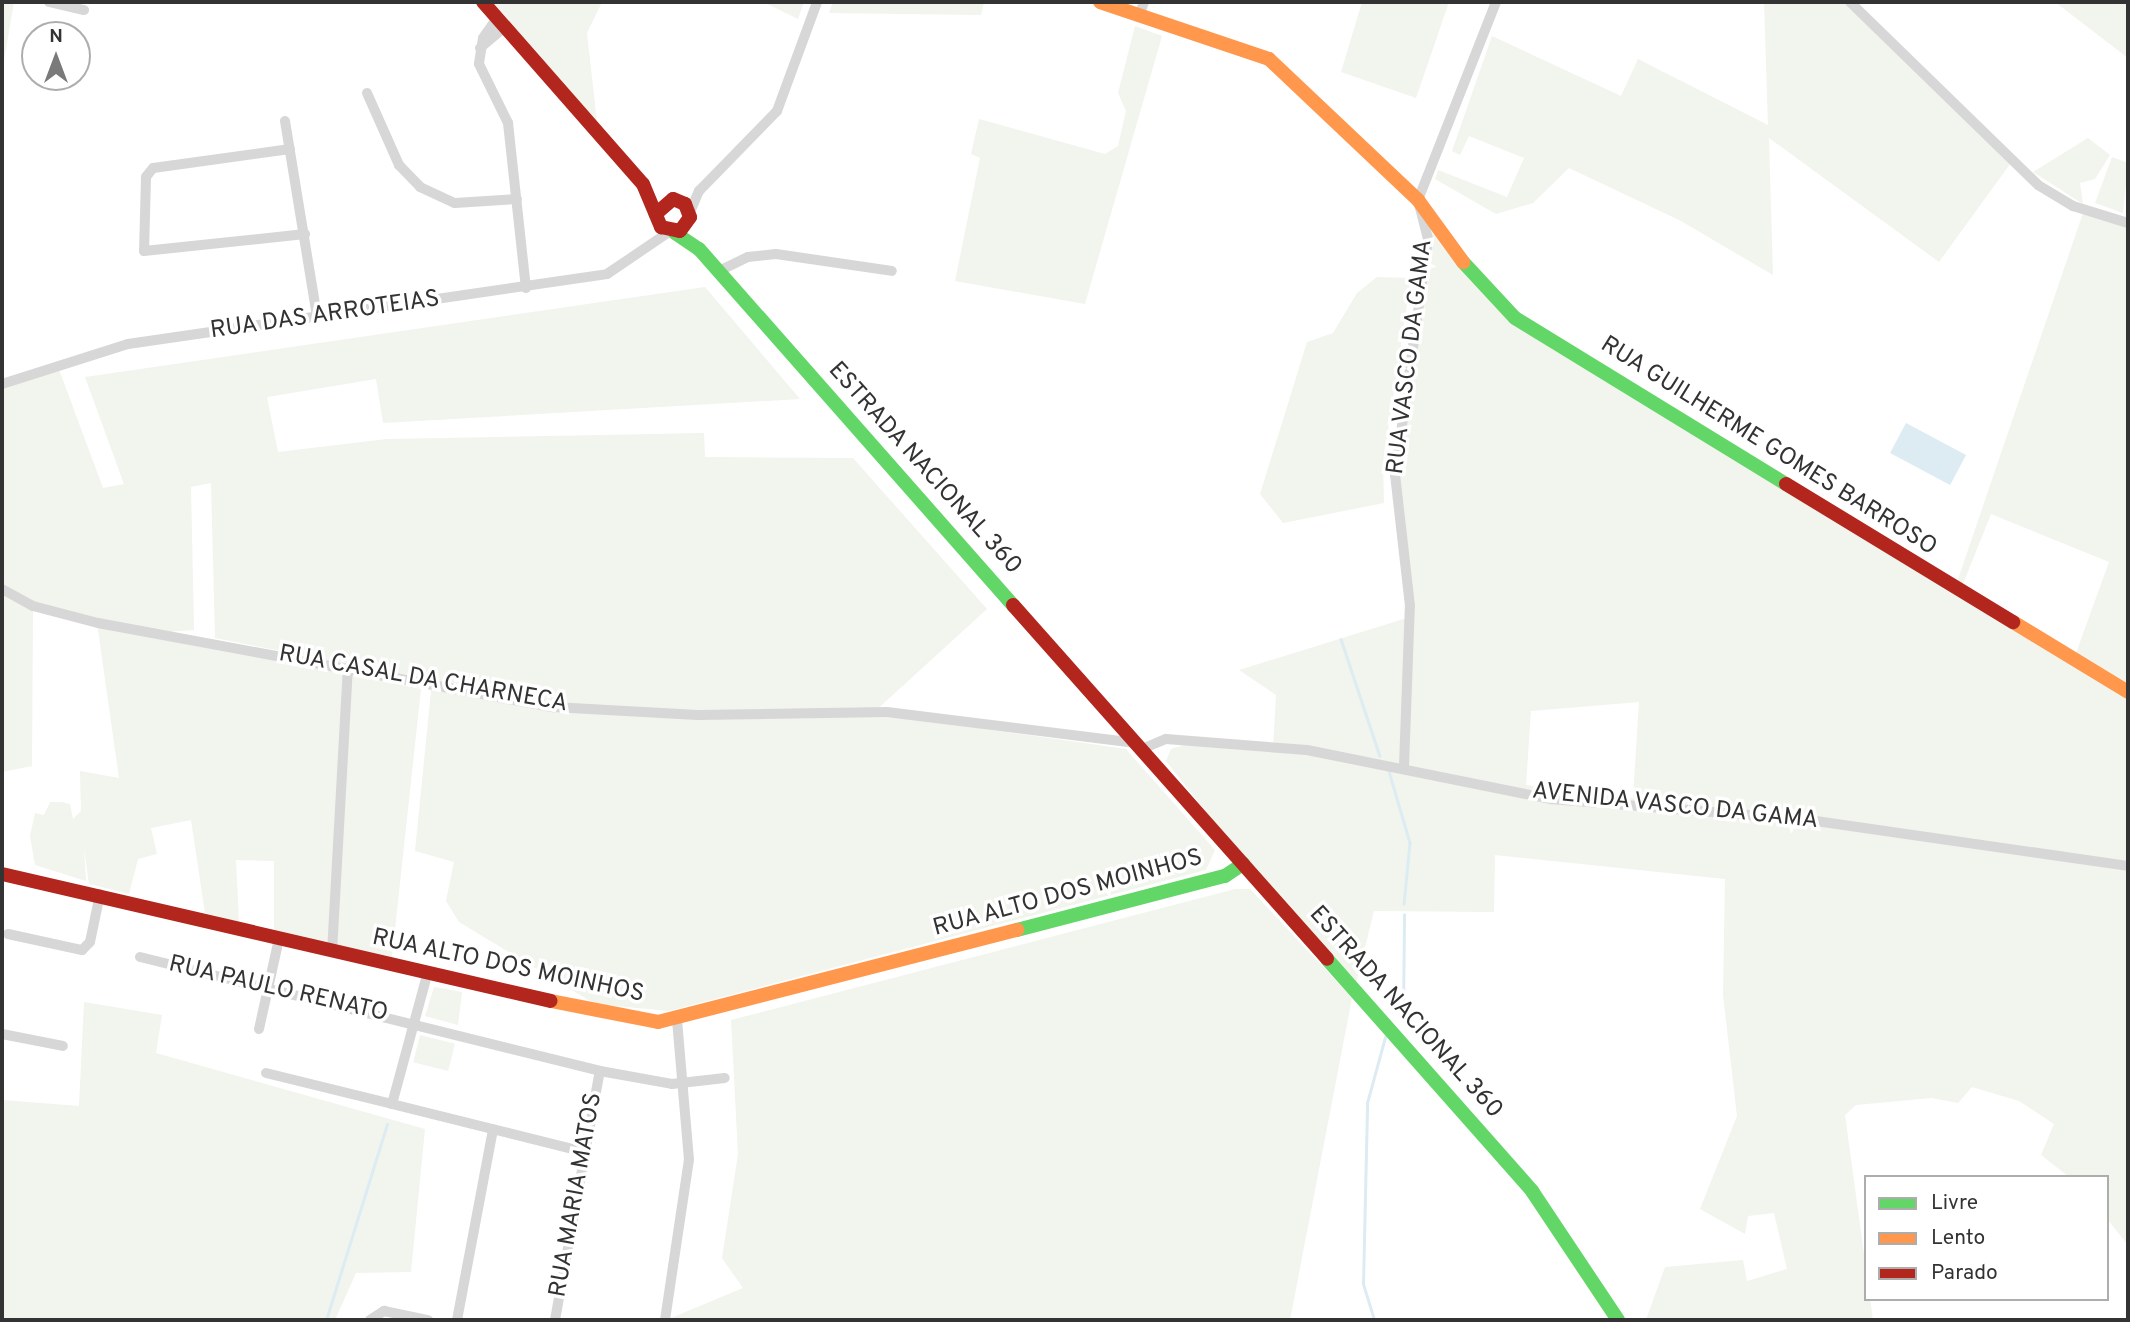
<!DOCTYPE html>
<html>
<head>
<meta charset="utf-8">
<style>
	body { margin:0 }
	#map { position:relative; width:2130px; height:1322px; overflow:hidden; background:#fff; font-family:Overpass,sans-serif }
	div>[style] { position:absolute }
	.green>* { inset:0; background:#f1f5ed; transform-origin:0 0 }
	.water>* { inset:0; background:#ddebf3; transform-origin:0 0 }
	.stream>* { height:2.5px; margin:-1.25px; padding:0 1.25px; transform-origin:1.25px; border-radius:1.25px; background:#ddebf3 }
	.street>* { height:10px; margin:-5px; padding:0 5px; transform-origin:5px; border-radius:5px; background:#d7d7d7 }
	.fast>* { height:14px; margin:-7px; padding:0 7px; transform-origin:7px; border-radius:7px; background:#63d668 }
	.slow>* { height:14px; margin:-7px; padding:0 7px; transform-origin:7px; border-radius:7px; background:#ff974d }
	.jam>* { height:14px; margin:-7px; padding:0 7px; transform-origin:7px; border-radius:7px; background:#b3261e }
	span { translate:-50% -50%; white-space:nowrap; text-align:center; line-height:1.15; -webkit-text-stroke:7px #fff; paint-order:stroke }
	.street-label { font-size:24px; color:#333 }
	.frame { position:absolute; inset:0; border:4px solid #333; pointer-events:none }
	.legend { position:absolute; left:1864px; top:1175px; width:245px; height:126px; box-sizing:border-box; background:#fff; border:2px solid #adadad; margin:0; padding:9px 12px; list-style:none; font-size:21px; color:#333 }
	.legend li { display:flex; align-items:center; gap:14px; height:35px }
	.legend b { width:35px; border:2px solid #adadad }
	.north { position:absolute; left:21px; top:21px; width:70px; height:70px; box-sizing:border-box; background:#fff; border:2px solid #adadad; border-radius:50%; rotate:0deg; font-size:19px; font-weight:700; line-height:28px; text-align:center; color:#333 }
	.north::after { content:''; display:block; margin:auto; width:24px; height:32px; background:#7a7a7a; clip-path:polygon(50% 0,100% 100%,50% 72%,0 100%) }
</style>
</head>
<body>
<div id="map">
	<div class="green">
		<i style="clip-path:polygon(2px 2px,14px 2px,2px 72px)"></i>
		<i style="clip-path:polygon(493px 2px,602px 2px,587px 33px,597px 122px)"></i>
		<i style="clip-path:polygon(763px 2px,804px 2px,798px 19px)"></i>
		<i style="clip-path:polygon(833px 2px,984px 2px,981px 15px,829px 13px)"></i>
		<i style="clip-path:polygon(1362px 2px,1449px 2px,1416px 98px,1341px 72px)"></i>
		<i style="clip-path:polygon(1764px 2px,1850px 2px,2013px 160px,1939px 262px,1769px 138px,1773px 275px,1681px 221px,1569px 168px,1533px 203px,1496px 214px,1435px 179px,1438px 170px,1507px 197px,1524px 158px,1469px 136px,1460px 155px,1452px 151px,1492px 36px,1621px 96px,1638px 59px,1768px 125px)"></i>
		<i style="clip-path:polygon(2055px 2px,2128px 2px,2128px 58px)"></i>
		<i style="clip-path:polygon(1135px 26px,1162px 36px,1085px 304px,955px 281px,980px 158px,971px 154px,979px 119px,1105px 154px,1118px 146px,1126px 111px,1118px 93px)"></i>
		<i style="clip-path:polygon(2088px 138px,2110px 155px,2095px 179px,2080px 183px,2083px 204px,2033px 172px)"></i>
		<i style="clip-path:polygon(2112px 157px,2128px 163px,2123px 213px,2095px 203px)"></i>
		<i style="clip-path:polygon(evenodd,1418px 200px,1515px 318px,1955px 588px,2082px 216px,2086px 210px,2128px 221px,2128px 1245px,2107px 1219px,2107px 1177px,2069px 1177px,2041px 1155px,2054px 1124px,2019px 1101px,1972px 1087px,1958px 1103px,1932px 1098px,1856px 1105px,1845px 1115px,1873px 1320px,1646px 1320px,1665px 1267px,1743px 1260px,1747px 1281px,1787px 1269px,1774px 1213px,1748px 1216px,1745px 1234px,1700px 1209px,1737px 1116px,1723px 995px,1725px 879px,1495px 855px,1494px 912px,1374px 911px,1356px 984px,1251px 869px,1166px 761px,1171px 749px,1199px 741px,1273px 747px,1276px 695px,1239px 670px,1410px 617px,1395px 475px,1428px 239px,1418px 200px,1991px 514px,2109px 562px,2076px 653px,1963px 584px,1991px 514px,1418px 200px,1639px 702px,1633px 798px,1526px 785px,1531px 711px,1639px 702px)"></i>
		<i style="clip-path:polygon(1377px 277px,1411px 278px,1383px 464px,1384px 503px,1283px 523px,1260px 494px,1307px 342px,1333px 333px,1357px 293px)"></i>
		<i style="clip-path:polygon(705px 287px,800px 399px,383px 423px,376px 379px,267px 397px,278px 452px,387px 439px,704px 433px,705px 457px,853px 458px,987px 609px,873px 713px,1126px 749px,1215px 850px,1206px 870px,669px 1011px,595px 1004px,459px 922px,446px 901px,454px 862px,415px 851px,432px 681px,215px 638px,211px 483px,191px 487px,194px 630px,163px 632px,421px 689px,392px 957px,274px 931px,274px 861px,236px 860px,239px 922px,205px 913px,191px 820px,151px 828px,157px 854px,138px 859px,129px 894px,89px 884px,84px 849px,86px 881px,35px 865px,30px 836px,35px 813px,44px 815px,50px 802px,62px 802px,70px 804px,73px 819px,81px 811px,80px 771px,119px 778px,97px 623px,33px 606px,32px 766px,2px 772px,2px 384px,57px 364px,103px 488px,124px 484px,85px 377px)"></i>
		<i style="clip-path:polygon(1235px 889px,1250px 889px,1352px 998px,1290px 1320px,666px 1320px,743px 1288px,722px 1258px,738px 1154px,731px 1020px)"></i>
		<i style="clip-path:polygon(434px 987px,462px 992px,458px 1025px,425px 1016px)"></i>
		<i style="clip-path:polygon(84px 1002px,162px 1015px,156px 1053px,425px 1129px,411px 1272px,356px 1273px,335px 1320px,2px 1320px,2px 1100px,79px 1106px)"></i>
		<i style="left:420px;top:1035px;width:36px;height:28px;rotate:14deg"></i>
	</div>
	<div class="water">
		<i style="left:1906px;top:423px;width:68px;height:34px;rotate:28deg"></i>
	</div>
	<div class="stream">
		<i style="left:1341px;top:639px;width:123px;rotate:71.6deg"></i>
		<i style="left:1389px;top:771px;width:75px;rotate:73.7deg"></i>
		<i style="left:1410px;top:843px;width:61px;rotate:95.6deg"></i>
		<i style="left:1403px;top:1015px;width:100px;rotate:-89.4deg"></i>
		<i style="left:326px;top:1320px;width:205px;rotate:-72.7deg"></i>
		<i style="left:1374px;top:1320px;width:38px;rotate:-107deg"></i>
		<i style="left:1363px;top:1284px;width:181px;rotate:-88.7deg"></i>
		<i style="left:1367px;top:1103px;width:68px;rotate:-74.7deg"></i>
	</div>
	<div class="street">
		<i style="left:49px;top:2px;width:36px;rotate:13deg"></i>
		<i style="left:1850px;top:2px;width:262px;rotate:44.2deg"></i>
		<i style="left:2038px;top:185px;width:41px;rotate:31deg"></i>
		<i style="left:2073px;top:206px;width:58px;rotate:17.2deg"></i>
		<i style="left:1140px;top:13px;width:12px;rotate:-70deg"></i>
		<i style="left:497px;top:18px;width:24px;rotate:125deg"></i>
		<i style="left:483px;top:38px;width:26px;rotate:99deg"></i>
		<i style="left:479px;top:64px;width:66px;rotate:63.8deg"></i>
		<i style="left:508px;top:123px;width:166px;rotate:83.8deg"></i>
		<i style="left:480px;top:48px;width:33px;rotate:-40deg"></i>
		<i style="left:367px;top:93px;width:79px;rotate:66deg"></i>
		<i style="left:399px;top:165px;width:30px;rotate:46deg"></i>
		<i style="left:420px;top:187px;width:38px;rotate:25deg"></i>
		<i style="left:455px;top:203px;width:62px;rotate:-3.7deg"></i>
		<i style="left:285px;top:121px;width:198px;rotate:80.7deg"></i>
		<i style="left:290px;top:149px;width:138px;rotate:172.1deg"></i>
		<i style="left:153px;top:168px;width:11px;rotate:128deg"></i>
		<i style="left:146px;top:177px;width:74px;rotate:91.5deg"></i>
		<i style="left:144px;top:251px;width:162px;rotate:-6deg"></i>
		<i style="left:690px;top:212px;width:23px;rotate:-67deg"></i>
		<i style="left:699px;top:191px;width:112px;rotate:-45.7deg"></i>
		<i style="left:777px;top:111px;width:116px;rotate:-69.8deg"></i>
		<i style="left:719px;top:271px;width:32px;rotate:-26deg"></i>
		<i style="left:748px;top:257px;width:28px;rotate:-6deg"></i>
		<i style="left:776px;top:254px;width:117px;rotate:8.3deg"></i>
		<i style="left:2px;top:384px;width:132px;rotate:-17.6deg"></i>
		<i style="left:128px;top:344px;width:484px;rotate:-8.3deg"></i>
		<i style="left:607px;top:274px;width:75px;rotate:-34.1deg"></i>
		<i style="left:2px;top:589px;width:35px;rotate:29deg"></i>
		<i style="left:33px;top:606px;width:67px;rotate:14.7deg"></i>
		<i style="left:98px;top:623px;width:463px;rotate:10.5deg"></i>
		<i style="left:553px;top:707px;width:145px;rotate:3.2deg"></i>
		<i style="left:698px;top:715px;width:189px;rotate:-0.9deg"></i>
		<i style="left:887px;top:712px;width:251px;rotate:7.1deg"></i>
		<i style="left:1142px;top:749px;width:26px;rotate:-23deg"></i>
		<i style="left:1166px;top:739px;width:141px;rotate:4.5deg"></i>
		<i style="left:1307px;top:750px;width:249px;rotate:11.4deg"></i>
		<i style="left:1551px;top:799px;width:252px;rotate:4.6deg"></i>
		<i style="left:1802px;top:819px;width:329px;rotate:8.2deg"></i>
		<i style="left:1404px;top:766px;width:160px;rotate:-87.9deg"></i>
		<i style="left:1410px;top:606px;width:132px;rotate:-96.5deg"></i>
		<i style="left:1395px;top:475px;width:238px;rotate:-82deg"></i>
		<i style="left:1428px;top:239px;width:40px;rotate:-104.4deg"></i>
		<i style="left:1418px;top:200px;width:213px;rotate:-68.5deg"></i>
		<i style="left:8px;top:934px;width:76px;rotate:12.2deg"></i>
		<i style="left:82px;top:950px;width:11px;rotate:-45deg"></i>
		<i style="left:90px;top:942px;width:49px;rotate:-78.2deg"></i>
		<i style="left:332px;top:952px;width:285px;rotate:-86.8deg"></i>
		<i style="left:140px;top:957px;width:474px;rotate:13.9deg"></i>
		<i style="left:259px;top:1029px;width:92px;rotate:-77.5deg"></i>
		<i style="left:2px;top:1034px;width:62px;rotate:11.1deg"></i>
		<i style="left:266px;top:1073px;width:130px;rotate:13.8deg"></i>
		<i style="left:392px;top:1104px;width:134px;rotate:-74.8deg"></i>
		<i style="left:392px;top:1104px;width:198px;rotate:14deg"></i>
		<i style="left:370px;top:1320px;width:17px;rotate:-33deg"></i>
		<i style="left:384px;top:1311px;width:45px;rotate:11.6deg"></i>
		<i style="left:457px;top:1320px;width:194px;rotate:-79.3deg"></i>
		<i style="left:555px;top:1320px;width:253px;rotate:-79.8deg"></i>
		<i style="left:600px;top:1071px;width:73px;rotate:10.2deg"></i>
		<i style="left:672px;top:1084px;width:53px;rotate:-6.5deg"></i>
		<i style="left:665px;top:1320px;width:162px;rotate:-81.5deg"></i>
		<i style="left:689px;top:1160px;width:140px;rotate:-94.9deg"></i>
	</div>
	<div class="fast">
		<i style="left:675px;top:233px;width:29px;rotate:34deg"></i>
		<i style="left:699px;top:249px;width:475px;rotate:48.6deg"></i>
		<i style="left:1463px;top:262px;width:76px;rotate:47.1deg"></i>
		<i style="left:1515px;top:318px;width:318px;rotate:31.5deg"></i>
		<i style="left:1017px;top:930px;width:215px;rotate:-14.6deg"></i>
		<i style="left:1225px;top:876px;width:22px;rotate:-34deg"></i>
		<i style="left:1327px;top:959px;width:310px;rotate:48.5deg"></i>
		<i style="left:1532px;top:1191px;width:155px;rotate:56.3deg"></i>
	</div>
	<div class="slow">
		<i style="left:1100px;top:2px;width:178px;rotate:18.6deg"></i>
		<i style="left:1269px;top:59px;width:205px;rotate:43.4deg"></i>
		<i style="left:1418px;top:200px;width:77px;rotate:54deg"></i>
		<i style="left:2013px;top:622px;width:135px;rotate:31.3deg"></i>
		<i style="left:551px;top:1001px;width:109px;rotate:11.1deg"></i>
		<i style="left:658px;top:1022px;width:371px;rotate:-14.4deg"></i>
	</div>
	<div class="jam">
		<i style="left:483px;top:2px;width:242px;rotate:48.7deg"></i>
		<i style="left:643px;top:184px;width:47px;rotate:67.3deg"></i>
		<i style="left:661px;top:227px;width:19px;rotate:12deg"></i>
		<i style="left:680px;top:231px;width:17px;rotate:-54deg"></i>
		<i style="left:690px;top:217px;width:14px;rotate:-111deg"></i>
		<i style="left:685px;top:204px;width:13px;rotate:-157deg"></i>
		<i style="left:673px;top:199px;width:23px;rotate:139deg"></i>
		<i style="left:1786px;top:484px;width:266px;rotate:31.3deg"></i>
		<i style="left:1013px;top:605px;width:473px;rotate:48.4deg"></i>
		<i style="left:2px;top:874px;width:563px;rotate:13.03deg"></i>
	</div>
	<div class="street-label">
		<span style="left:325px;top:316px;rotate:-8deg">RUA DAS ARROTEIAS</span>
		<span style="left:1411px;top:357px;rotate:-83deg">RUA VASCO DA GAMA</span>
		<span style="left:1768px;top:447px;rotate:32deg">RUA GUILHERME GOMES BARROSO</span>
		<span style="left:924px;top:469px;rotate:48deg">ESTRADA NACIONAL 360</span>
		<span style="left:423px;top:680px;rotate:10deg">RUA CASAL DA CHARNECA</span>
		<span style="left:1675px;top:807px;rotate:6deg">AVENIDA VASCO DA GAMA</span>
		<span style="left:1068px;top:894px;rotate:-15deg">RUA ALTO DOS MOINHOS</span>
		<span style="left:508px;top:967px;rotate:12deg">RUA ALTO DOS MOINHOS</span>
		<span style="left:278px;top:990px;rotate:13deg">RUA PAULO RENATO</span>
		<span style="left:1405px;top:1013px;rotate:48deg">ESTRADA NACIONAL 360</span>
		<span style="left:577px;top:1195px;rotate:-80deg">RUA MARIA MATOS</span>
	</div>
	<div class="frame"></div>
	<ul class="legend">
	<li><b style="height:9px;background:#63d668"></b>Livre</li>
	<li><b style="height:9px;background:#ff974d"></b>Lento</li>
	<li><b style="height:9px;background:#b3261e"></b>Parado</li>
	</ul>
	<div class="north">N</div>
</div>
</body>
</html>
